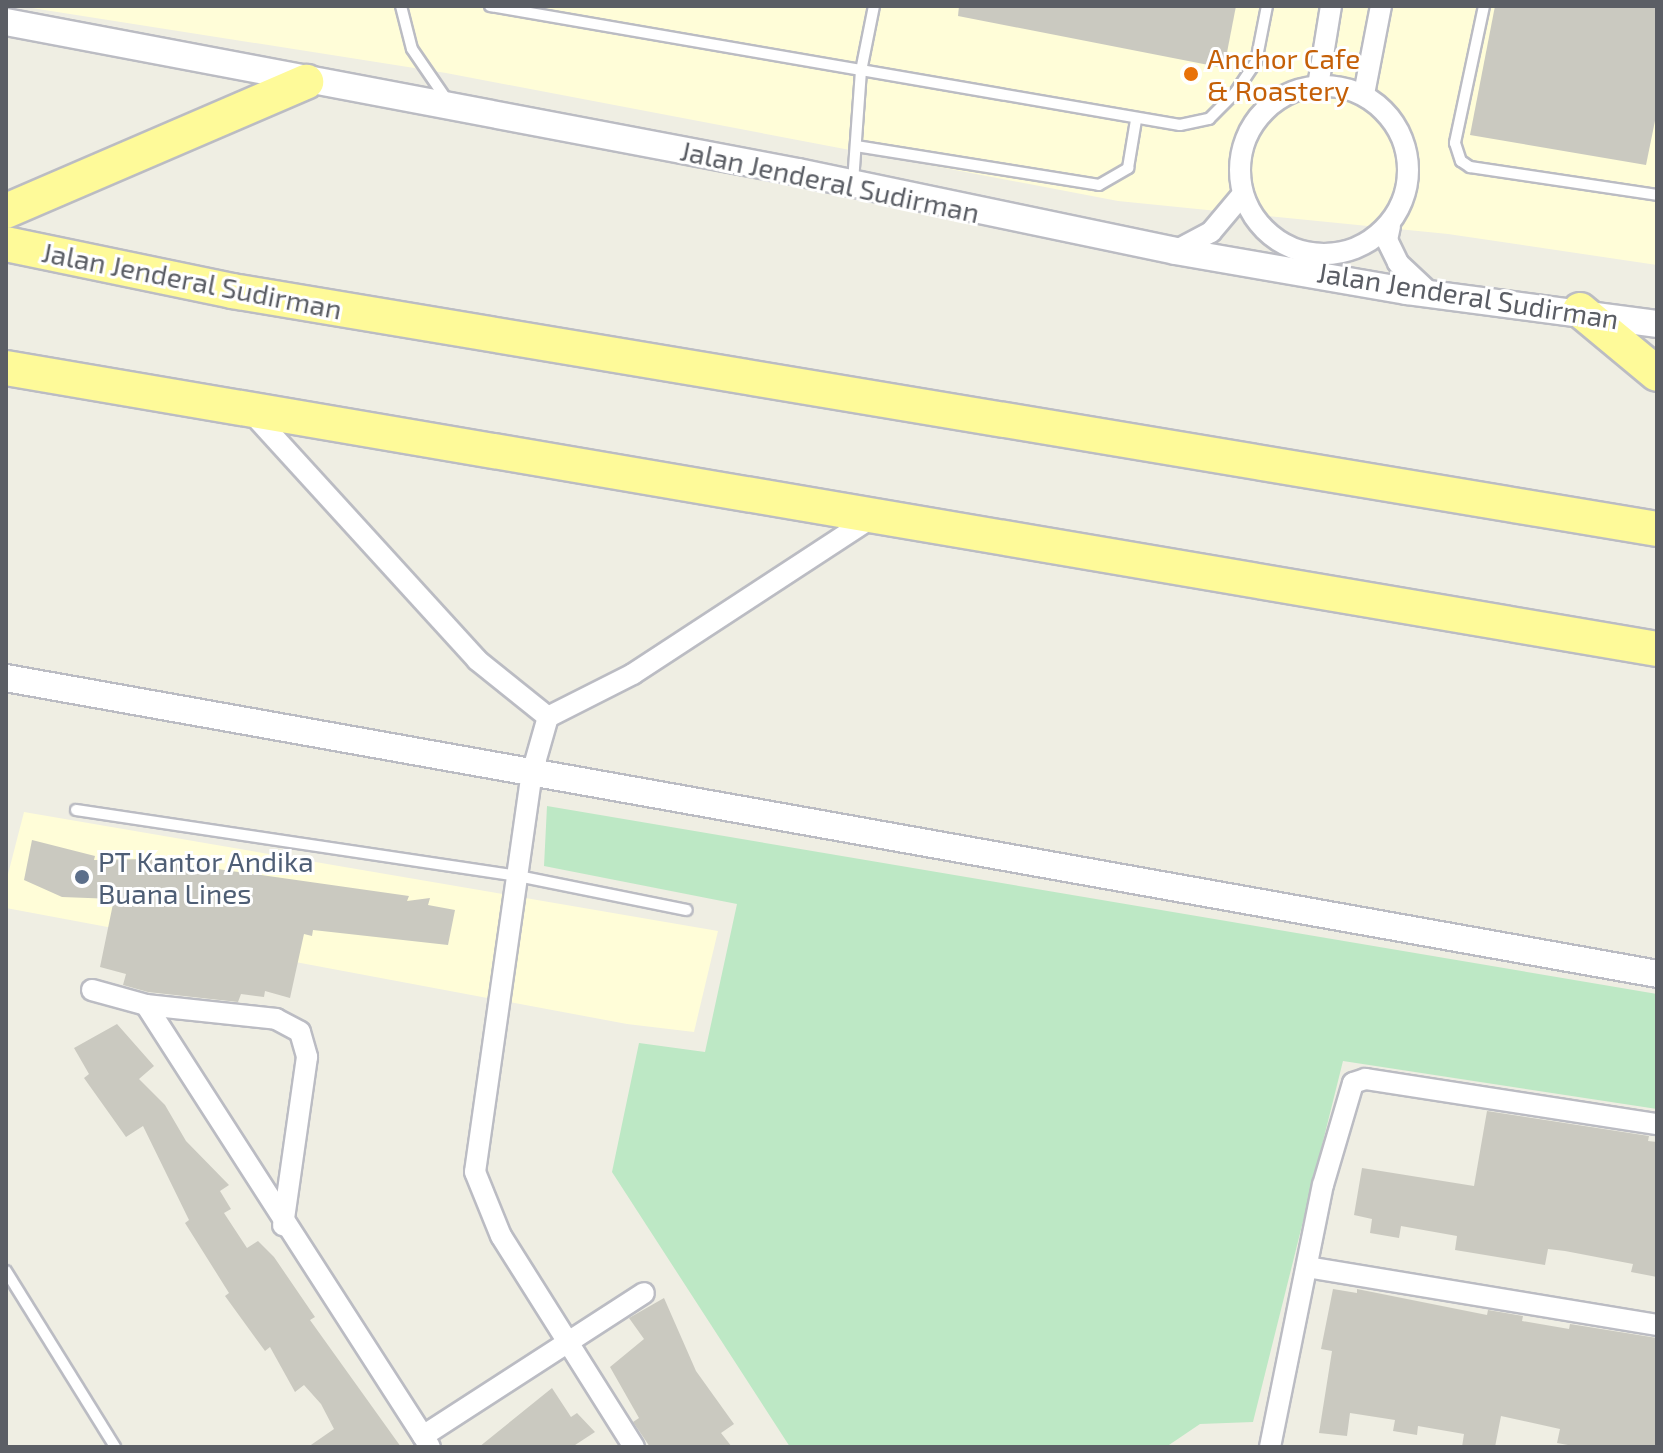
<!DOCTYPE html>
<html>
<head>
<meta charset="utf-8">
<style>
	body { margin:0 }
	#map { position:relative; width:1663px; height:1453px; overflow:hidden; background:#efeee3; font-family:"Exo 2",sans-serif }
	div>[style] { position:absolute }
	.commercial>* { inset:0; background:#fffdd8 }
	.green>* { inset:0; background:#bde8c5 }
	.building>* { inset:0; background:#cac9c0 }
	.roads { filter:drop-shadow(2px 0 #bbbcc3) drop-shadow(-2px 0 #bbbcc3) drop-shadow(0 2px #bbbcc3) drop-shadow(0 -2px #bbbcc3) }
	.service>* { height:10px; margin:-5px; padding:0 5px; transform-origin:5px; border-radius:5px; background:#fff }
	.minor>* { height:20px; margin:-10px; padding:0 10px; transform-origin:10px; border-radius:10px; background:#fff }
	.minor>.ring { margin:-10px; padding:0; box-sizing:content-box; background:none; border:20px solid #fff; border-radius:50% }
	.tertiary>* { height:26px; margin:-13px; padding:0 13px; transform-origin:13px; border-radius:13px; background:#fff }
	.trunk>* { height:34px; margin:-17px; padding:0 17px; transform-origin:17px; border-radius:17px; background:#fefa99 }
	.dots>* { width:22px; height:22px; translate:-50% -50%; box-sizing:border-box; border:4px solid #fff; border-radius:50% }
	span { translate:-50% -50%; white-space:nowrap; text-align:center; line-height:1.15; -webkit-text-stroke:6px #fff; paint-order:stroke }
	.food-label { font-size:28px; color:#c56008 }
	.left { translate:0 -50%; text-align:left }
	.street-label { font-size:28px; color:#5b5e65 }
	.service-label { font-size:28px; color:#4e5e75 }
	.frame { position:absolute; inset:0; border:8px solid #5b5e65; pointer-events:none }
</style>
</head>
<body>
<div id="map">
	<div class="commercial">
		<i style="clip-path:polygon(19px 6px,1657px 6px,1657px 265px,1448px 234px,1118px 201px,446px 73px)"></i>
		<i style="clip-path:polygon(24px 812px,718px 931px,694px 1032px,627px 1024px,6px 908px,6px 882px)"></i>
	</div>
	<div class="green">
		<i style="clip-path:polygon(547px 806px,1657px 994px,1657px 1109px,1343px 1061px,1253px 1422px,1200px 1424px,1166px 1447px,790px 1447px,612px 1172px,639px 1043px,705px 1052px,737px 904px,544px 866px)"></i>
	</div>
	<div class="building">
		<i style="clip-path:polygon(959px 6px,1236px 6px,1224px 68px,958px 16px)"></i>
		<i style="clip-path:polygon(1495px 6px,1657px 6px,1657px 111px,1646px 165px,1470px 135px)"></i>
		<i style="clip-path:polygon(32px 840px,95px 856px,94px 860px,147px 859px,409px 896px,407px 901px,430px 898px,428px 905px,455px 910px,448px 945px,313px 930px,312px 936px,304px 934px,290px 998px,265px 991px,264px 997px,241px 994px,238px 1002px,148px 992px,123px 985px,126px 974px,100px 967px,114px 899px,62px 897px,24px 880px)"></i>
		<i style="clip-path:polygon(117px 1024px,154px 1066px,139px 1079px,165px 1105px,186px 1141px,229px 1185px,220px 1191px,231px 1209px,224px 1213px,247px 1248px,258px 1241px,274px 1257px,315px 1317px,310px 1320px,401px 1447px,308px 1447px,334px 1429px,321px 1404px,304px 1385px,295px 1392px,270px 1347px,265px 1351px,225px 1296px,229px 1293px,185px 1223px,189px 1220px,143px 1126px,126px 1137px,84px 1078px,89px 1074px,74px 1048px)"></i>
		<i style="clip-path:polygon(1487px 1111px,1649px 1136px,1648px 1141px,1657px 1142px,1657px 1277px,1631px 1272px,1633px 1264px,1565px 1251px,1548px 1249px,1545px 1265px,1455px 1250px,1457px 1236px,1401px 1226px,1399px 1238px,1370px 1233px,1372px 1219px,1354px 1215px,1362px 1168px,1474px 1186px)"></i>
		<i style="clip-path:polygon(1333px 1289px,1357px 1293px,1357px 1289px,1487px 1315px,1488px 1310px,1523px 1316px,1522px 1321px,1569px 1329px,1570px 1324px,1657px 1338px,1657px 1447px,1579px 1447px,1557px 1443px,1560px 1429px,1501px 1416px,1495px 1447px,1462px 1447px,1464px 1434px,1418px 1426px,1417px 1435px,1393px 1431px,1395px 1420px,1350px 1413px,1347px 1436px,1319px 1433px,1332px 1351px,1321px 1349px)"></i>
		<i style="clip-path:polygon(664px 1298px,696px 1371px,734px 1424px,721px 1433px,732px 1447px,650px 1447px,633px 1422px,639px 1418px,610px 1367px,644px 1339px,629px 1318px)"></i>
		<i style="clip-path:polygon(552px 1388px,571px 1417px,577px 1413px,595px 1432px,572px 1447px,479px 1447px)"></i>
	</div>
	<div class="roads">
		<div class="service">
			<i style="left:401px;top:6px;width:44px;rotate:75.7deg"></i>
			<i style="left:412px;top:49px;width:65px;rotate:55.6deg"></i>
			<i style="left:490px;top:6px;width:700px;rotate:9.79deg"></i>
			<i style="left:1180px;top:125px;width:30px;rotate:-12deg"></i>
			<i style="left:1209px;top:119px;width:37px;rotate:-45deg"></i>
			<i style="left:1235px;top:93px;width:37px;rotate:-56deg"></i>
			<i style="left:1256px;top:62px;width:57px;rotate:-78.9deg"></i>
			<i style="left:1484px;top:6px;width:140px;rotate:102deg"></i>
			<i style="left:1455px;top:143px;width:19px;rotate:72deg"></i>
			<i style="left:1461px;top:161px;width:11px;rotate:34deg"></i>
			<i style="left:1470px;top:167px;width:189px;rotate:8.5deg"></i>
			<i style="left:856px;top:146px;width:246px;rotate:9.1deg"></i>
			<i style="left:1099px;top:185px;width:34px;rotate:-30deg"></i>
			<i style="left:1128px;top:168px;width:49px;rotate:-80.5deg"></i>
			<i style="left:853px;top:182px;width:111px;rotate:-85.9deg"></i>
			<i style="left:861px;top:71px;width:66px;rotate:-78.7deg"></i>
			<i style="left:76px;top:810px;width:447px;rotate:8.5deg"></i>
			<i style="left:518px;top:876px;width:172px;rotate:11.4deg"></i>
			<i style="left:6px;top:1271px;width:207px;rotate:58.2deg"></i>
		</div>
		<div class="minor">
			<i class="ring" style="left:1240px;top:86px;width:148px;height:148px"></i>
			<i style="left:1318px;top:86px;width:81px;rotate:-80.8deg"></i>
			<i style="left:1364px;top:94px;width:90px;rotate:-79.1deg"></i>
			<i style="left:1390px;top:226px;width:14px;rotate:102deg"></i>
			<i style="left:1387px;top:240px;width:25px;rotate:64deg"></i>
			<i style="left:1398px;top:263px;width:42px;rotate:43.1deg"></i>
			<i style="left:1175px;top:251px;width:41px;rotate:-27.8deg"></i>
			<i style="left:1211px;top:232px;width:48px;rotate:-50deg"></i>
			<i style="left:250px;top:411px;width:337px;rotate:47.6deg"></i>
			<i style="left:477px;top:660px;width:91px;rotate:38.8deg"></i>
			<i style="left:92px;top:990px;width:56px;rotate:15.5deg"></i>
			<i style="left:146px;top:1005px;width:131px;rotate:6.1deg"></i>
			<i style="left:276px;top:1019px;width:27px;rotate:28deg"></i>
			<i style="left:300px;top:1032px;width:26px;rotate:74deg"></i>
			<i style="left:307px;top:1057px;width:170px;rotate:98.1deg"></i>
			<i style="left:146px;top:1005px;width:525px;rotate:57.28deg"></i>
			<i style="left:1307px;top:1267px;width:355px;rotate:9.4deg"></i>
			<i style="left:423px;top:1436px;width:263px;rotate:-32.9deg"></i>
			<i style="left:634px;top:1447px;width:249px;rotate:-122.2deg"></i>
			<i style="left:501px;top:1236px;width:69px;rotate:-112.1deg"></i>
			<i style="left:475px;top:1172px;width:403px;rotate:-81.9deg"></i>
			<i style="left:532px;top:773px;width:58px;rotate:-74.1deg"></i>
			<i style="left:548px;top:717px;width:95px;rotate:-26.8deg"></i>
			<i style="left:633px;top:674px;width:290px;rotate:-33.2deg"></i>
			<i style="left:1270px;top:1447px;width:267px;rotate:-78.6deg"></i>
			<i style="left:1323px;top:1185px;width:106px;rotate:-73.6deg"></i>
			<i style="left:1353px;top:1083px;width:13px;rotate:-18deg"></i>
			<i style="left:1365px;top:1079px;width:295px;rotate:8.8deg"></i>
		</div>
		<div class="tertiary">
			<i style="left:6px;top:22px;width:806px;rotate:10.72deg"></i>
			<i style="left:798px;top:172px;width:385px;rotate:11.8deg"></i>
			<i style="left:1175px;top:251px;width:235px;rotate:9.8deg"></i>
			<i style="left:1407px;top:291px;width:252px;rotate:7.5deg"></i>
			<i style="left:6px;top:678px;width:1677px;rotate:10.16deg"></i>
		</div>
		<div class="trunk">
			<i style="left:6px;top:211px;width:327px;rotate:-23.3deg"></i>
			<i style="left:6px;top:244px;width:231px;rotate:11.7deg"></i>
			<i style="left:232px;top:291px;width:1445px;rotate:9.48deg"></i>
			<i style="left:1580px;top:310px;width:100px;rotate:39.7deg"></i>
			<i style="left:6px;top:368px;width:1675px;rotate:9.66deg"></i>
		</div>
	</div>
	<div class="dots">
		<i style="left:1191px;top:74px;background:#e8710a"></i>
		<i style="left:82px;top:877px;background:#5c6f8a"></i>
	</div>
	<div class="food-label">
		<span class="left" style="left:1207px;top:74px">Anchor Cafe<br>&amp; Roastery</span>
	</div>
	<div class="street-label">
		<span style="left:830px;top:181px;rotate:12deg">Jalan Jenderal Sudirman</span>
		<span style="left:192px;top:280px;rotate:11deg">Jalan Jenderal Sudirman</span>
		<span style="left:1468px;top:295px;rotate:9deg">Jalan Jenderal Sudirman</span>
	</div>
	<div class="service-label">
		<span class="left" style="left:98px;top:877px">PT Kantor Andika<br>Buana Lines</span>
	</div>
	<div class="frame"></div>
</div>
</body>
</html>
